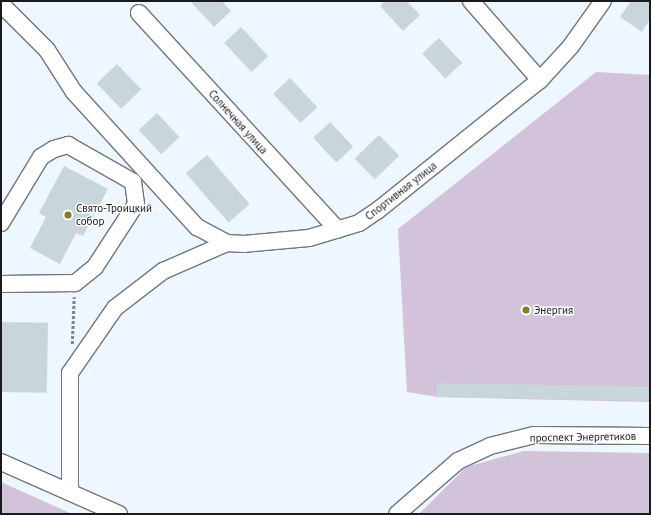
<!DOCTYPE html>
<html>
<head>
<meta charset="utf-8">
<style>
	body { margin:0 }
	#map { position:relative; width:651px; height:515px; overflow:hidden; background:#eef6ff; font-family:"PT Sans",sans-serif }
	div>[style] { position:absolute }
	.green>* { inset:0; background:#d2c3da }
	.building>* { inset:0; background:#c8d5da; transform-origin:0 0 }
	.path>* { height:2.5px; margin-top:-1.25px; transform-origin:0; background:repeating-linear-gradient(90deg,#7d8188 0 3px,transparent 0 5px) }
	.roads { filter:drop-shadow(1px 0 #71777f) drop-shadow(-1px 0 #71777f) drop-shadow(0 1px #71777f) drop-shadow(0 -1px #71777f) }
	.minor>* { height:16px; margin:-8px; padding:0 8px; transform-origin:8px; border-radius:8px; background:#fff }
	.dots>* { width:11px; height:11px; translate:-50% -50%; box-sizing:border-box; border:2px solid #fff; border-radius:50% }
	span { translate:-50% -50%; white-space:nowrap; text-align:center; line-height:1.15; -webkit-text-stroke:3px #fff; paint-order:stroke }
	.street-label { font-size:11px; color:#181a1e }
	.poi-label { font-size:11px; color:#181a1e }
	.left { translate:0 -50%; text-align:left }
	.frame { position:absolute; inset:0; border:2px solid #181a1e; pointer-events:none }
</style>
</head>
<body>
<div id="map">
	<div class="green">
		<i style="clip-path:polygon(596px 72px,650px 75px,650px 402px,437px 397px,407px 392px,398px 229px)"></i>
		<i style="clip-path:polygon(524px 451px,650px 453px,650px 514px,419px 514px,466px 467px)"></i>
		<i style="clip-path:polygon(1px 482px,72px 514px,1px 514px)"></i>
	</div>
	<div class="building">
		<i style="clip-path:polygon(190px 1px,222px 1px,231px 11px,214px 27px)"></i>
		<i style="clip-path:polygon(385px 1px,407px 1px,420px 15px,403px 31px,380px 6px)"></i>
		<i style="clip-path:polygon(631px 1px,650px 1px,650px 19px,642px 32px,620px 17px)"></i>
		<i style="left:241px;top:27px;width:40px;height:23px;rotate:47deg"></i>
		<i style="left:439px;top:38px;width:34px;height:23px;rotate:47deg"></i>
		<i style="left:117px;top:64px;width:35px;height:28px;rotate:46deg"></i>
		<i style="left:290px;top:78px;width:40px;height:23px;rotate:47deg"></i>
		<i style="left:157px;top:113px;width:33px;height:25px;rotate:47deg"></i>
		<i style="left:330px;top:122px;width:34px;height:23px;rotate:47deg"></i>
		<i style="left:379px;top:135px;width:29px;height:34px;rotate:46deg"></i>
		<i style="left:207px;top:155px;width:65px;height:28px;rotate:49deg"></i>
		<i style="clip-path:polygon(64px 166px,108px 189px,83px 236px,76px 233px,60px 264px,30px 248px,46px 217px,39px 213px)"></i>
		<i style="left:1px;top:322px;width:47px;height:70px;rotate:1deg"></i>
		<i style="left:437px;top:383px;width:213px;height:14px;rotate:1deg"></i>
	</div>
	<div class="path">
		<i style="left:72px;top:344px;width:47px;rotate:-87.6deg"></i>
	</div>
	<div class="roads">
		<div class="minor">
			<i style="left:471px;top:1px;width:105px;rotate:48.9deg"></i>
			<i style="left:1px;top:4px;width:65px;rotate:45deg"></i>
			<i style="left:47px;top:50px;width:50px;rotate:57.3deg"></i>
			<i style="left:74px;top:92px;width:183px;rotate:47.7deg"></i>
			<i style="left:197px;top:227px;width:34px;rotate:28deg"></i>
			<i style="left:227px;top:243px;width:17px;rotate:3deg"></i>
			<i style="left:244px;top:244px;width:65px;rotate:-5.3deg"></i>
			<i style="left:309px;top:238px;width:52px;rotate:-16.7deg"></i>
			<i style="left:359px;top:223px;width:22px;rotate:-34deg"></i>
			<i style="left:377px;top:211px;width:209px;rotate:-38.8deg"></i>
			<i style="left:540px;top:80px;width:46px;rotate:-47.6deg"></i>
			<i style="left:571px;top:46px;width:55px;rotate:-54.6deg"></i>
			<i style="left:139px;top:13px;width:294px;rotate:47.5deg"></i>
			<i style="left:1px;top:223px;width:77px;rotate:-58.8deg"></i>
			<i style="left:41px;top:157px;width:15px;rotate:-32deg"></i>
			<i style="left:54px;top:149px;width:15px;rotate:-16deg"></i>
			<i style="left:68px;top:145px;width:75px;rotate:29.6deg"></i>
			<i style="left:133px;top:182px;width:22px;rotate:82deg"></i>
			<i style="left:136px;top:204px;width:75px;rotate:123.1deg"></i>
			<i style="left:95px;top:267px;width:26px;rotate:141deg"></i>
			<i style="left:75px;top:283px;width:74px;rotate:179.2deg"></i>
			<i style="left:1px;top:462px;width:129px;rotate:23.8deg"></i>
			<i style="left:70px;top:492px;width:119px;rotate:-90deg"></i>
			<i style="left:70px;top:373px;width:79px;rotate:-55.3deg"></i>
			<i style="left:115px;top:308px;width:61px;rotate:-37.6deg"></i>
			<i style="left:163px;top:271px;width:70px;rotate:-23.6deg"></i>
			<i style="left:397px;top:514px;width:81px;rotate:-41deg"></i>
			<i style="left:458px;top:461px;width:35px;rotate:-25deg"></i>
			<i style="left:490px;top:446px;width:45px;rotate:-14deg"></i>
			<i style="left:534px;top:435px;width:116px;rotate:0.5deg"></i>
		</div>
	</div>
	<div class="dots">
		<i style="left:68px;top:215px;background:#837d25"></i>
		<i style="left:526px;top:310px;background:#837d25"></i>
	</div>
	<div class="street-label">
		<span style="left:238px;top:122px;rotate:48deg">Солнечная улица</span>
		<span style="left:401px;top:191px;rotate:-38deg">Спортивная улица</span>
		<span style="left:583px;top:437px;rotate:-1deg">проспект Энергетиков</span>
	</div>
	<div class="poi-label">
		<span class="left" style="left:76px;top:215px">Свято-Троицкий<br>собор</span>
		<span class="left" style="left:534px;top:310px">Энергия</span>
	</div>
	<div class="frame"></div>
</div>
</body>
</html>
